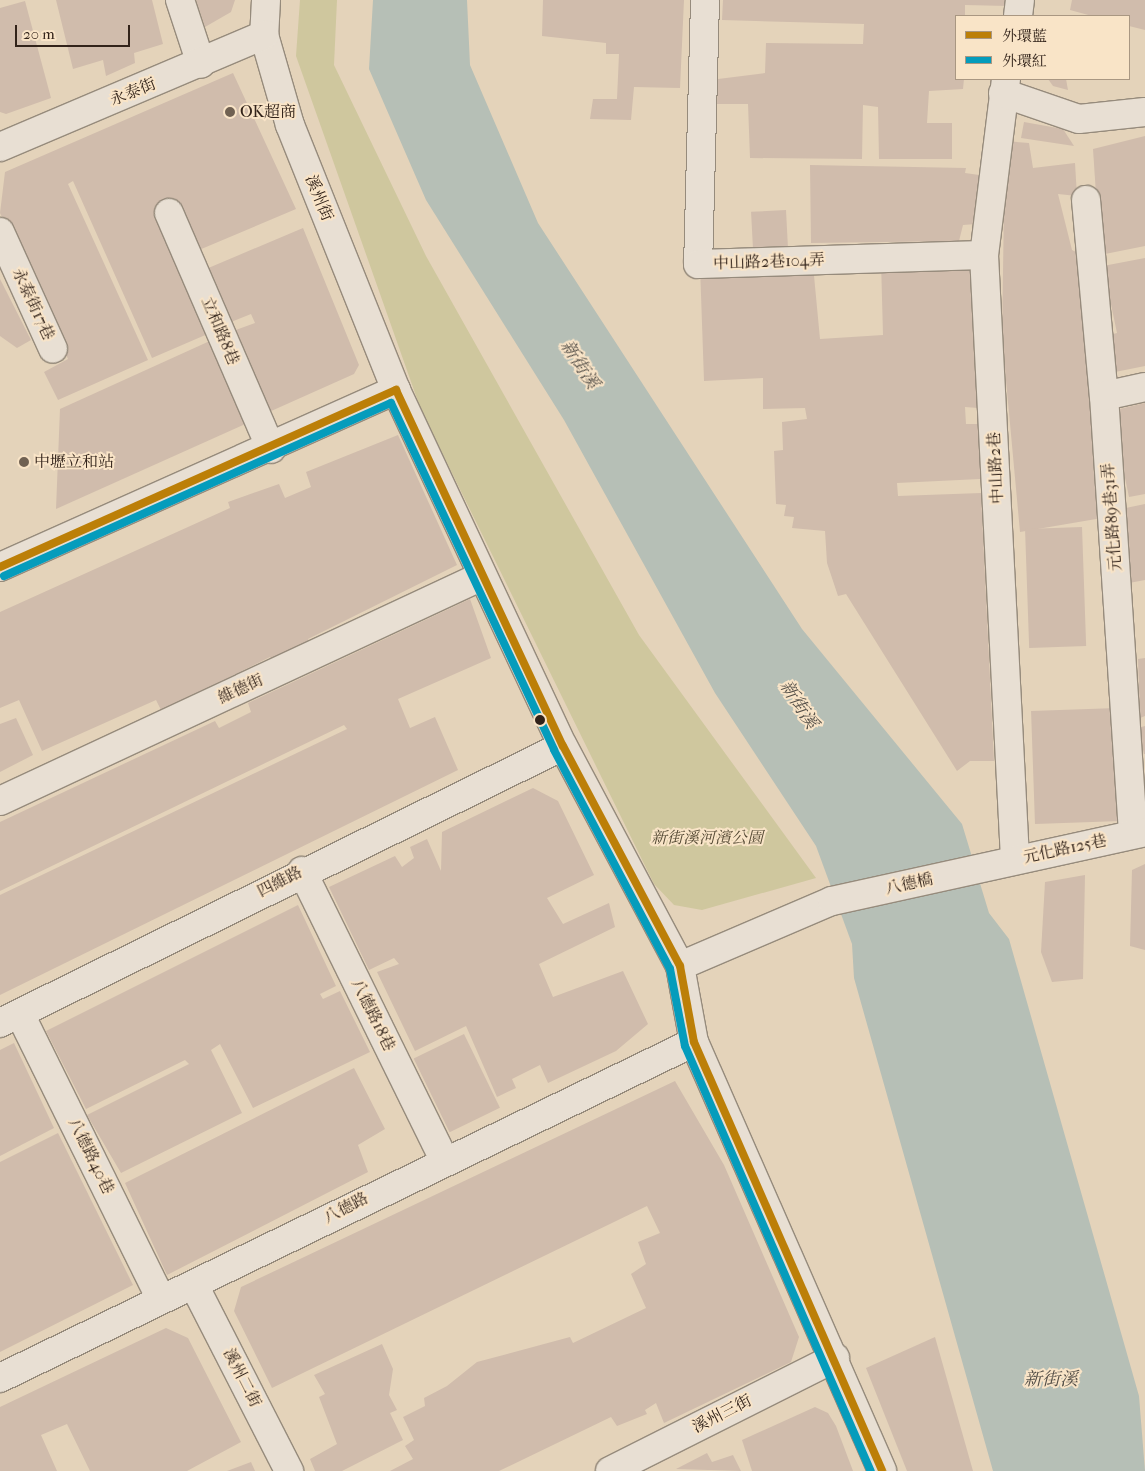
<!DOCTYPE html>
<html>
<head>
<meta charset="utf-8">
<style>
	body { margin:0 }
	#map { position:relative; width:1145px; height:1471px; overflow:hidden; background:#e4d3ba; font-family:"IM FELL French Canon","Noto Serif TC",serif }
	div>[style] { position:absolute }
	.green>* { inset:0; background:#cfc79e }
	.water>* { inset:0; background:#b6bfb6 }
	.building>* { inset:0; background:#d0bcac; transform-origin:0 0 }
	.roads { filter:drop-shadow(1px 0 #968b7c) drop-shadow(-1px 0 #968b7c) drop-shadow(0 1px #968b7c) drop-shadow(0 -1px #968b7c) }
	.minor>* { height:28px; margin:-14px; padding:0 14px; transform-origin:14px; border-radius:14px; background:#e8dfd3 }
	.bus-1>* { height:8px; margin:-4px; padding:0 4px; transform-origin:4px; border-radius:4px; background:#bc7f08 }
	.bus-2>* { height:8px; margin:-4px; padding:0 4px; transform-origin:4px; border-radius:4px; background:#059cbc }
	.dots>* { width:14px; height:14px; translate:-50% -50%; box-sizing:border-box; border:2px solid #f9e4c7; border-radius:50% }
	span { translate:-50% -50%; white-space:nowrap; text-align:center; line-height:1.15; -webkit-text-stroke:4px #f9e4c7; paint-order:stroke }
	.street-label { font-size:16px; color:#32231a }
	.poi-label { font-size:16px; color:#32231a }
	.left { translate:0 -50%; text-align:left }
	.park-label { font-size:16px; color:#554a35; font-style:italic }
	.water-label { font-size:18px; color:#544f48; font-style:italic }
	.legend { position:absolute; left:955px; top:15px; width:175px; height:65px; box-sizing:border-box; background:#f9e4c7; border:1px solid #a99782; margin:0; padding:6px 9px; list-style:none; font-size:15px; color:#32231a }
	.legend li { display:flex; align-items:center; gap:10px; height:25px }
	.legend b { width:25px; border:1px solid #a99782 }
	.scale { position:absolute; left:15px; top:25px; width:115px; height:22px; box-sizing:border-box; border:2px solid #32231a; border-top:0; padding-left:6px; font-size:15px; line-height:18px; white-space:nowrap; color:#32231a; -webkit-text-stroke:4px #f9e4c7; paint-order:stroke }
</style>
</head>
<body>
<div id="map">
	<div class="green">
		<i style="clip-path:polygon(300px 0,337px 0,334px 65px,426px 256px,639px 635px,816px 878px,702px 910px,674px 905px,654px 884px,421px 410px,296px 56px)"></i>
	</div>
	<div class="water">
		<i style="clip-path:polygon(373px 0,467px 0,470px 65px,538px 223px,802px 629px,962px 824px,989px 913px,1009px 939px,1139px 1396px,1145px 1471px,993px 1471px,854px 978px,852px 944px,816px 846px,715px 693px,564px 420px,426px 200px,369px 69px)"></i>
	</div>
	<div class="building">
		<i style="clip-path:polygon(56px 0,152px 0,163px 44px,134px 53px,135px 63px,106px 76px,103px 60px,73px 69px)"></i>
		<i style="clip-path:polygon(196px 0,235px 0,231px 12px,205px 27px)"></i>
		<i style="clip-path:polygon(543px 0,684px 0,680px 88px,634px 87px,631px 120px,590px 119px,593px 99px,617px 99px,619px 54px,606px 54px,606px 43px,542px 36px)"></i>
		<i style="clip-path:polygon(723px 0,1007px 0,1008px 6px,965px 5px,965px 16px,956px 16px,956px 79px,964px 79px,963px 89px,929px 91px,927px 123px,952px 123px,952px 159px,879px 159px,878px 107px,863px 105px,862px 159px,750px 158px,748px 104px,717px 104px,718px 79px,765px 73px,766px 43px,863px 44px,864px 24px,722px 20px)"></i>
		<i style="clip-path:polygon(1072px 0,1145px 0,1145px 30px,1129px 26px,1129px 16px,1092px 16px,1070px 10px)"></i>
		<i style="clip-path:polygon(25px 1px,51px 98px,6px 114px,0 112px,0 8px)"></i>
		<i style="clip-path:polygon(233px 73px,296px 209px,199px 250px,178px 204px,157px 212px,210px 333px,152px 358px,73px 181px,68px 184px,148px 360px,58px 400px,44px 372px,68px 359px,0 213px,5px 172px)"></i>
		<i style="clip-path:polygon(1048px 79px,1066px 79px,1068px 90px,1053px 86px)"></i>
		<i style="clip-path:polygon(1024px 122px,1063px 129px,1074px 146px,1021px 138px)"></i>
		<i style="clip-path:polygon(1145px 136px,1145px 246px,1100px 255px,1093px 149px)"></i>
		<i style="clip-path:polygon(1005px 141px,1029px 143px,1033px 168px,1075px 163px,1077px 196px,1058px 194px,1072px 250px,1082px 255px,1102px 518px,1020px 532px,1002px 337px)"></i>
		<i style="clip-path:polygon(810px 165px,966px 168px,965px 173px,979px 175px,976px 224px,963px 225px,959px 241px,811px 243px)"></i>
		<i style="left:786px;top:210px;width:37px;height:35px;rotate:87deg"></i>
		<i style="clip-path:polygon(303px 228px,359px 365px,354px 374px,269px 412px,233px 331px,255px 323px,251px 314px,231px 322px,206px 269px)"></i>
		<i style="clip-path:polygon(1145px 258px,1145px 366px,1110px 373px,1105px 336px,1117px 333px,1103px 266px)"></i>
		<i style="clip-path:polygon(881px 261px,973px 262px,978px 408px,965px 407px,966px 424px,980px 424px,980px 479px,897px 483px,898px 496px,981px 493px,994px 761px,970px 761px,957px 771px,846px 594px,838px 596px,827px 563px,825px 531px,792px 528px,794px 517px,784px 516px,786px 505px,776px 504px,774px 451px,783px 450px,782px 422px,807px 419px,805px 408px,763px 409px,763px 378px,704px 381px,700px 266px,813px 265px,820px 339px,883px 335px)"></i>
		<i style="clip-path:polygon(0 279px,31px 340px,17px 348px,0 336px)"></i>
		<i style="clip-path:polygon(212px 340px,252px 421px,56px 509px,60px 409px)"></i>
		<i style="clip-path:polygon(1145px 403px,1145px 494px,1129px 497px,1111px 411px)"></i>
		<i style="clip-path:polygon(398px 435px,457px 565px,308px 639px,311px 645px,272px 661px,270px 657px,198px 693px,200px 697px,162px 712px,156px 700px,42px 751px,19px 700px,0 708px,0 612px,230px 508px,228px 502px,279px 484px,285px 498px,311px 487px,306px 472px)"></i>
		<i style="clip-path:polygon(1145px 504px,1145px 580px,1129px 583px,1121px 509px)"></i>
		<i style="left:1082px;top:527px;width:119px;height:57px;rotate:88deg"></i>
		<i style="clip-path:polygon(470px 599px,491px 658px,398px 699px,410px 728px,435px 717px,458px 770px,0 995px,0 895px,347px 729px,344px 725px,0 891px,0 822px,215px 721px,219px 728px,251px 712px,248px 703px)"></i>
		<i style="clip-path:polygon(1145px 658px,1145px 716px,1140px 718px,1138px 659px)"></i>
		<i style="left:1117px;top:708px;width:113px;height:86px;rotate:88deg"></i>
		<i style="clip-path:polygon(16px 718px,33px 755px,0 772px,0 724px)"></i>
		<i style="clip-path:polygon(1145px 726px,1145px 754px,1144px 754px,1138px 728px)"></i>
		<i style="clip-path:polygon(533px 788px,558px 801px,594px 875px,547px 898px,563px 924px,609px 903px,615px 927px,539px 964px,553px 997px,623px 971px,648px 1024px,616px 1051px,548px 1083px,540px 1065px,512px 1079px,516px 1088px,497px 1097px,466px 1026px,415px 1051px,377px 972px,399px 964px,394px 958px,369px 970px,329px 887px,395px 856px,402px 867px,414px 858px,410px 847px,427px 839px,441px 871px,442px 832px)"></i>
		<i style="clip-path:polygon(1145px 864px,1145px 950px,1130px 946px,1132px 870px)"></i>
		<i style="clip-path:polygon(1085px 875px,1083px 979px,1052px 982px,1041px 952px,1045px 882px)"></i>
		<i style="clip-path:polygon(298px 905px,336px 986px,320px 994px,323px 999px,340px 991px,370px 1052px,253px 1108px,220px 1044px,211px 1050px,242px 1113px,121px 1173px,87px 1115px,189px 1064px,185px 1060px,86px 1109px,46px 1031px)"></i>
		<i style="left:464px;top:1034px;width:82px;height:56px;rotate:64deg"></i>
		<i style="clip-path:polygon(14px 1043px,54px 1128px,0 1156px,0 1050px)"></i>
		<i style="clip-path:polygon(354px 1068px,385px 1129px,358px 1145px,368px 1172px,167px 1275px,125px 1183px)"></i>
		<i style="clip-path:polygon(675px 1081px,724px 1165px,799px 1337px,791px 1362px,664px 1423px,656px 1403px,645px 1410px,647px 1414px,617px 1426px,611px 1417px,499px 1471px,390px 1471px,413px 1459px,405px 1446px,414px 1440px,403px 1417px,425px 1406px,424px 1398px,447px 1386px,477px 1362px,570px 1337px,573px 1343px,646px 1308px,631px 1274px,646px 1264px,638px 1242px,660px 1233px,647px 1206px,272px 1388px,234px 1311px,241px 1287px)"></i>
		<i style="clip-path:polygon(58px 1133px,133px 1285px,0 1352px,0 1162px)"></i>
		<i style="clip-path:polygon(166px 1328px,188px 1338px,241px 1442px,187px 1471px,90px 1471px,67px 1424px,41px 1435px,57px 1471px,0 1471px,0 1407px)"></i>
		<i style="clip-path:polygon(935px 1337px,973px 1471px,907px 1471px,866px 1368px)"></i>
		<i style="clip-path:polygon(382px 1344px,393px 1369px,389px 1395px,397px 1410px,390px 1413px,403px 1440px,342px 1471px,315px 1471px,310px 1459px,337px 1444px,319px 1397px,325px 1394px,314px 1375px)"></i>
		<i style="clip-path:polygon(815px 1407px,828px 1413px,836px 1426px,853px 1471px,752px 1471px,742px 1440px)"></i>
		<i style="clip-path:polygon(707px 1453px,712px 1462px,733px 1455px,741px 1471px,676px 1469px)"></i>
		<i style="clip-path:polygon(251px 1462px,255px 1471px,227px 1471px)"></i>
	</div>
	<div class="roads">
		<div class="minor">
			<i style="left:180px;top:0;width:67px;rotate:71.8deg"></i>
			<i style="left:266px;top:0;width:35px;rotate:93deg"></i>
			<i style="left:264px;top:35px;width:94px;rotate:73.9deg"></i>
			<i style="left:290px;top:125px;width:285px;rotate:68.2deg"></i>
			<i style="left:396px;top:390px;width:393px;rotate:64.9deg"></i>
			<i style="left:563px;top:746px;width:249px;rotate:62deg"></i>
			<i style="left:680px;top:966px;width:77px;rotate:79.6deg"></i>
			<i style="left:694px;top:1042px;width:468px;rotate:66.3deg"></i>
			<i style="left:705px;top:0;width:264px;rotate:91.5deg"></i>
			<i style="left:698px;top:264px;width:286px;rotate:-1.8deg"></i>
			<i style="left:1018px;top:16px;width:16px;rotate:-83deg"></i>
			<i style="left:1006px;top:79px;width:177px;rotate:97.1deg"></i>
			<i style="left:984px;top:255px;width:605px;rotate:87.06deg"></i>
			<i style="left:1003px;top:93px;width:80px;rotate:18.9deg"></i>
			<i style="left:1079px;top:119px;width:66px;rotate:-6.1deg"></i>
			<i style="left:0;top:147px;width:287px;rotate:-23deg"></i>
			<i style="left:1086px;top:200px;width:197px;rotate:84.8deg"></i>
			<i style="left:1104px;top:396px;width:439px;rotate:86.2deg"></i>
			<i style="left:169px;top:213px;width:257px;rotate:66.6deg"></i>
			<i style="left:0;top:232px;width:128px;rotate:65.6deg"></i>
			<i style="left:1104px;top:396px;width:42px;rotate:-12.4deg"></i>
			<i style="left:0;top:567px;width:434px;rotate:-24.1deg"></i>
			<i style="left:0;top:801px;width:532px;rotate:-25.02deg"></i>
			<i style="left:302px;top:871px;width:322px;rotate:63.8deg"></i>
			<i style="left:680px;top:966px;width:165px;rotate:-23.2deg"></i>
			<i style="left:832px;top:901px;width:321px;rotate:-12.4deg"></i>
			<i style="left:20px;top:1014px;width:318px;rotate:63.7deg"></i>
			<i style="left:0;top:1023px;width:627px;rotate:-26.2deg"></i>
			<i style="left:194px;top:1285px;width:209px;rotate:62.9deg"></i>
			<i style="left:0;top:1378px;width:771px;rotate:-25.83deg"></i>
			<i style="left:610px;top:1471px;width:252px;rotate:-26.7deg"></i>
		</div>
	</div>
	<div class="bus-1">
		<i style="left:0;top:567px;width:434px;rotate:-24.1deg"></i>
		<i style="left:396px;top:390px;width:393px;rotate:64.9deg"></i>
		<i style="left:563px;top:746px;width:249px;rotate:62deg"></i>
		<i style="left:680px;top:966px;width:77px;rotate:79.6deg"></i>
		<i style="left:694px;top:1042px;width:468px;rotate:66.3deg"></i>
	</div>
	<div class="bus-2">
		<i style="left:4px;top:576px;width:424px;rotate:-24.1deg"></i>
		<i style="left:391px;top:403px;width:383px;rotate:64.8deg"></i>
		<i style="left:554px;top:750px;width:248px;rotate:62.1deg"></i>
		<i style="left:670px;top:969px;width:78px;rotate:79deg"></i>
		<i style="left:685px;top:1046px;width:464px;rotate:66.4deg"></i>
	</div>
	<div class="dots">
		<i style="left:230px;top:112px;background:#706152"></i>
		<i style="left:24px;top:462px;background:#706152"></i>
		<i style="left:540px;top:720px;background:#32231a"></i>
	</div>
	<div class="street-label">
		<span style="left:133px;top:92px;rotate:-22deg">永泰街</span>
		<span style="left:319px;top:198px;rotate:68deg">溪州街</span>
		<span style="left:769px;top:262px;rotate:-2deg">中山路2巷104弄</span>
		<span style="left:33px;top:304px;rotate:65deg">永泰街17巷</span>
		<span style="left:220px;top:331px;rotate:67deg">立和路8巷</span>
		<span style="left:996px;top:468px;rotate:-93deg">中山路2巷</span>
		<span style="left:1112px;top:517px;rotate:-94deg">元化路89巷31弄</span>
		<span style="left:241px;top:689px;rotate:-25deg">維德街</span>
		<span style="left:1065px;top:849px;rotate:-12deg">元化路125巷</span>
		<span style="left:280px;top:882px;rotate:-27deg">四維路</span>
		<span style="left:909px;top:884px;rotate:-12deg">八德橋</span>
		<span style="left:373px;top:1015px;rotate:64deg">八德路18巷</span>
		<span style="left:91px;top:1156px;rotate:64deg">八德路40巷</span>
		<span style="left:346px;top:1208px;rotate:-27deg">八德路</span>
		<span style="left:242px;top:1378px;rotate:63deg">溪州二街</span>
		<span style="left:722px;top:1414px;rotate:-27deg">溪州三街</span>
	</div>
	<div class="poi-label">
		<span class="left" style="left:240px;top:112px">OK超商</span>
		<span class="left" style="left:34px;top:462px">中壢立和站</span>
	</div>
	<div class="park-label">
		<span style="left:707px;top:838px">新街溪河濱公園</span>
	</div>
	<div class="water-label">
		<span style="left:579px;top:365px;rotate:57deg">新街溪</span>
		<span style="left:798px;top:705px;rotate:57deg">新街溪</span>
		<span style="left:1051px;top:1380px">新街溪</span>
	</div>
	<ul class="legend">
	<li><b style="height:6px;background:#bc7f08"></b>外環藍</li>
	<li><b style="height:6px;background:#059cbc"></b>外環紅</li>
	</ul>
	<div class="scale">20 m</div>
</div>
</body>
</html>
